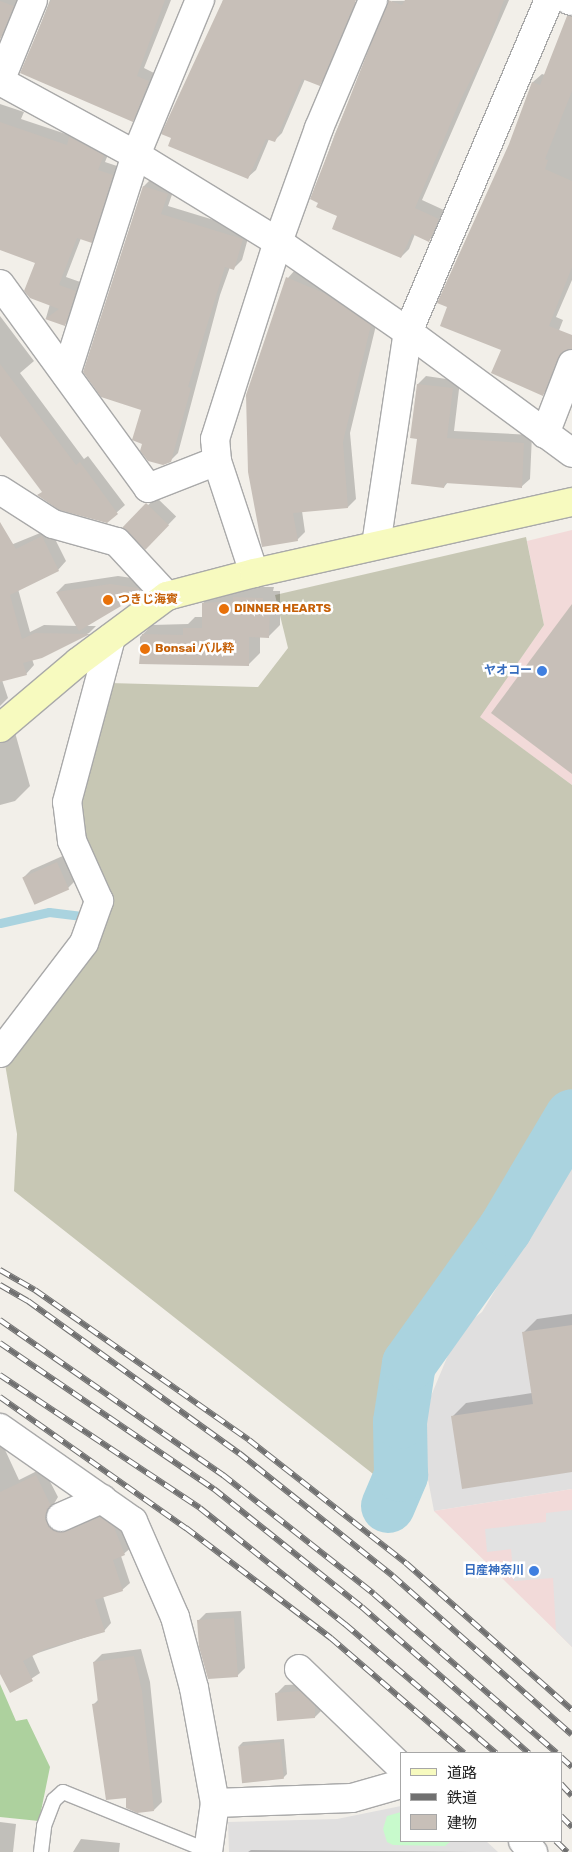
<!DOCTYPE html>
<html>
<head>
<meta charset="utf-8">
<style>
	body { margin:0 }
	#map { position:relative; width:572px; height:1852px; overflow:hidden; background:#f2efe9; font-family:Rubik,"Noto Sans JP",sans-serif }
	div>[style] { position:absolute }
	.residential>* { inset:0; background:#e0dfdf }
	.commercial>* { inset:0; background:#f2dad9 }
	.construction>* { inset:0; background:#c7c7b4 }
	.forest>* { inset:0; background:#add19e }
	.park>* { inset:0; background:#c8facc }
	.parking>* { inset:0; background:#e2e2e2 }
	.shadow>* { inset:0; background:#0003; transform-origin:0 0 }
	.stream>* { height:9px; margin:-4.5px; padding:0 4.5px; transform-origin:4.5px; border-radius:4.5px; background:#aad3df }
	.river>* { height:54px; margin:-27px; padding:0 27px; transform-origin:27px; border-radius:27px; background:#aad3df }
	.building>* { inset:0; background:#c7bfb8; transform-origin:0 0 }
	.roads { filter:drop-shadow(1px 0 #a9a9a9) drop-shadow(-1px 0 #a9a9a9) drop-shadow(0 1px #a9a9a9) drop-shadow(0 -1px #a9a9a9) }
	.lane>* { height:14px; margin:-7px; padding:0 7px; transform-origin:7px; border-radius:7px; background:#fff }
	.street>* { height:28px; margin:-14px; padding:0 14px; transform-origin:14px; border-radius:14px; background:#fff }
	.secondary>* { height:28px; margin:-14px; padding:0 14px; transform-origin:14px; border-radius:14px; background:#f7fabf }
	.rail>* { height:5.5px; margin-top:-2.75px; transform-origin:0; background:repeating-linear-gradient(90deg,#fff 0 11px,#707070 0 22px); box-sizing:border-box; border-block:1px solid #707070 }
	.dots>* { width:14px; height:14px; translate:-50% -50%; box-sizing:border-box; border:2px solid #fff; border-radius:50% }
	span { translate:-50% -50%; white-space:nowrap; text-align:center; line-height:1.15; -webkit-text-stroke:5px #fff; paint-order:stroke }
	.food-label { font-size:12px; color:#c56008; font-weight:700 }
	.left { translate:0 -50%; text-align:left }
	.shop-label { font-size:12px; color:#366cbe; font-weight:700 }
	.right { translate:-100% -50%; text-align:right }
	.legend { position:absolute; left:400px; top:1752px; width:162px; height:90px; box-sizing:border-box; background:#fff; border:1px solid #a7a7a7; margin:0; padding:6px 9px; list-style:none; font-size:15px; color:#222 }
	.legend li { display:flex; align-items:center; gap:10px; height:25px }
	.legend b { width:25px; border:1px solid #a7a7a7 }
</style>
</head>
<body>
<div id="map">
	<div class="residential">
		<i style="clip-path:polygon(572px 1146px,572px 1489px,434px 1511px,422px 1448px,431px 1396px,451px 1348px,468px 1323px,482px 1312px,529px 1234px)"></i>
		<i style="clip-path:polygon(401px 1806px,401px 1841px,486px 1841px,498px 1852px,229px 1852px,228px 1822px,337px 1819px)"></i>
	</div>
	<div class="commercial">
		<i style="clip-path:polygon(572px 530px,572px 785px,479px 717px,544px 625px,527px 541px)"></i>
		<i style="clip-path:polygon(572px 1489px,572px 1647px,434px 1511px)"></i>
	</div>
	<div class="construction">
		<i style="clip-path:polygon(526px 537px,544px 625px,480px 717px,572px 785px,572px 1104px,391px 1381px,382px 1481px,14px 1191px,17px 1134px,5px 1064px,94px 945px,78px 836px,76px 797px,109px 683px,258px 687px,288px 648px,275px 595px)"></i>
	</div>
	<div class="forest">
		<i style="clip-path:polygon(0 1684px,16px 1721px,27px 1719px,50px 1767px,39px 1821px,0 1817px)"></i>
	</div>
	<div class="park">
		<i style="clip-path:polygon(401px 1812px,401px 1841px,451px 1841px,445px 1846px,393px 1845px,387px 1842px,383px 1829px,387px 1816px)"></i>
	</div>
	<div class="parking">
		<i style="clip-path:polygon(572px 1510px,572px 1647px,556px 1631px,553px 1578px,514px 1581px,511px 1549px,487px 1552px,485px 1529px,546px 1522px,546px 1513px)"></i>
	</div>
	<div class="shadow">
		<i style="clip-path:polygon(0 0,20px 0,7px 31px,0 38px)"></i>
		<i style="clip-path:polygon(50px 0,171px 0,144px 68px,156px 74px,140px 113px,133px 120px,23px 70px)"></i>
		<i style="clip-path:polygon(223px 0,359px 2px,327px 76px,320px 84px,305px 79px,282px 133px,274px 141px,269px 139px,256px 170px,248px 177px,221px 8px)"></i>
		<i style="clip-path:polygon(509px 0,422px 200px,446px 211px,437px 232px,429px 240px,415px 234px,409px 249px,401px 257px,312px 198px,335px 134px,392px 1px)"></i>
		<i style="clip-path:polygon(572px 16px,572px 280px,556px 317px,563px 320px,556px 338px,558px 349px,564px 352px,551px 386px,543px 394px,503px 349px,510px 144px,533px 82px,542px 74px,545px 75px,567px 21px)"></i>
		<i style="clip-path:polygon(0 104px,24px 112px,21px 119px,72px 136px,78px 130px,111px 147px,105px 162px,120px 167px,99px 234px,91px 241px,81px 238px,66px 277px,83px 283px,72px 317px,64px 325px,46px 318px,50px 304px,37px 262px,0 238px)"></i>
		<i style="clip-path:polygon(152px 178px,175px 186px,168px 206px,250px 231px,242px 260px,234px 268px,230px 267px,220px 295px,178px 453px,170px 461px,144px 443px,143px 409px,84px 372px,144px 186px)"></i>
		<i style="clip-path:polygon(295px 270px,378px 317px,350px 433px,356px 499px,348px 507px,302px 511px,305px 532px,297px 540px,263px 546px,288px 278px)"></i>
		<i style="clip-path:polygon(0 316px,34px 361px,20px 373px,84px 459px,88px 456px,125px 505px,106px 522px,43px 491px,0 435px)"></i>
		<i style="clip-path:polygon(426px 376px,460px 381px,454px 431px,532px 435px,530px 479px,521px 487px,448px 482px,444px 487px,419px 438px,418px 384px)"></i>
		<i style="left:156px;top:497px;width:28px;height:45px;rotate:44deg"></i>
		<i style="clip-path:polygon(50px 529px,66px 561px,58px 570px,18px 589px,30px 632px,44px 625px,77px 626px,57px 592px,65px 584px,118px 576px,146px 580px,150px 584px,85px 626px,96px 626px,89px 633px,32px 659px,34px 665px,26px 674px,2px 680px,8px 698px,0 706px,0 545px,1px 549px)"></i>
		<i style="clip-path:polygon(246px 587px,274px 587px,273px 591px,280px 591px,280px 625px,269px 636px,260px 636px,260px 653px,249px 664px,140px 663px,140px 637px,152px 625px,188px 624px,195px 617px,203px 617px,203px 603px,215px 592px,242px 590px)"></i>
		<i style="clip-path:polygon(14px 729px,30px 786px,15px 801px,0 805px,0 732px)"></i>
		<i style="clip-path:polygon(65px 855px,76px 880px,68px 888px,23px 878px,31px 870px)"></i>
		<i style="clip-path:polygon(572px 1314px,572px 1471px,452px 1417px,466px 1403px,532px 1393px,523px 1333px,537px 1319px)"></i>
		<i style="clip-path:polygon(0 1439px,19px 1480px,43px 1468px,58px 1497px,52px 1507px,108px 1510px,121px 1519px,132px 1547px,121px 1556px,130px 1583px,122px 1590px,103px 1596px,111px 1623px,104px 1631px,32px 1655px,40px 1673px,11px 1692px,0 1671px)"></i>
		<i style="clip-path:polygon(241px 1611px,245px 1668px,237px 1676px,198px 1621px,206px 1613px)"></i>
		<i style="clip-path:polygon(141px 1649px,150px 1682px,162px 1802px,154px 1810px,127px 1797px,94px 1704px,99px 1699px,94px 1662px,102px 1654px)"></i>
		<i style="clip-path:polygon(308px 1684px,323px 1709px,315px 1717px,277px 1693px,285px 1685px)"></i>
		<i style="clip-path:polygon(284px 1739px,287px 1774px,283px 1778px,239px 1746px,243px 1742px)"></i>
		<i style="clip-path:polygon(0 1822px,16px 1824px,13px 1852px,0 1852px)"></i>
		<i style="clip-path:polygon(81px 1839px,120px 1843px,119px 1852px,73px 1852px)"></i>
		<i style="clip-path:polygon(251px 1850px,477px 1852px,248px 1852px)"></i>
	</div>
	<div class="stream">
		<i style="left:0;top:923px;width:50px;rotate:-12.7deg"></i>
		<i style="left:49px;top:912px;width:33px;rotate:7deg"></i>
	</div>
	<div class="river">
		<i style="left:388px;top:1506px;width:34px;rotate:-67deg"></i>
		<i style="left:401px;top:1475px;width:53px;rotate:-91.1deg"></i>
		<i style="left:400px;top:1422px;width:59px;rotate:-81.2deg"></i>
		<i style="left:409px;top:1364px;width:166px;rotate:-54.6deg"></i>
		<i style="left:505px;top:1229px;width:131px;rotate:-59.3deg"></i>
	</div>
	<div class="building">
		<i style="clip-path:polygon(51px 0,165px 0,137px 76px,149px 81px,133px 122px,20px 73px)"></i>
		<i style="clip-path:polygon(223px 0,356px 0,320px 86px,302px 79px,275px 142px,266px 139px,248px 179px,168px 146px,171px 138px,161px 134px)"></i>
		<i style="clip-path:polygon(388px 0,402px 5px,405px 0,504px 0,488px 46px,460px 101px,415px 208px,439px 219px,429px 242px,412px 234px,401px 258px,332px 229px,337px 216px,316px 207px,318px 203px,310px 199px)"></i>
		<i style="clip-path:polygon(0 1px,14px 6px,0 40px)"></i>
		<i style="clip-path:polygon(567px 16px,572px 16px,572px 91px,545px 159px,548px 160px,545px 169px,572px 181px,572px 267px,549px 326px,572px 335px,572px 349px,563px 352px,558px 358px,543px 396px,491px 373px,501px 350px,440px 326px,447px 307px,437px 303px,509px 144px,532px 82px,540px 85px)"></i>
		<i style="clip-path:polygon(0 122px,67px 145px,69px 137px,73px 139px,104px 155px,98px 170px,113px 175px,92px 243px,77px 238px,59px 285px,76px 291px,65px 326px,45px 319px,59px 309px,30px 298px,24px 291px,35px 263px,0 250px)"></i>
		<i style="clip-path:polygon(143px 186px,168px 194px,161px 214px,243px 239px,234px 270px,225px 267px,188px 387px,191px 388px,171px 462px,163px 465px,148px 461px,140px 451px,142px 444px,132px 440px,141px 410px,101px 397px,83px 372px)"></i>
		<i style="clip-path:polygon(286px 277px,324px 293px,371px 325px,343px 442px,348px 508px,293px 513px,298px 541px,262px 547px,248px 472px,246px 395px)"></i>
		<i style="clip-path:polygon(0 364px,76px 465px,80px 462px,118px 514px,107px 523px,59px 510px,37px 495px,42px 492px,0 436px)"></i>
		<i style="clip-path:polygon(417px 384px,453px 388px,447px 438px,524px 443px,522px 488px,445px 483px,444px 488px,411px 484px,417px 439px,410px 438px)"></i>
		<i style="left:146px;top:503px;width:32px;height:34px;rotate:44deg"></i>
		<i style="clip-path:polygon(0 522px,16px 549px,42px 536px,59px 571px,10px 595px,22px 639px,35px 633px,90px 634px,42px 658px,23px 663px,27px 675px,0 682px)"></i>
		<i style="clip-path:polygon(110px 584px,138px 588px,143px 593px,79px 631px,56px 592px)"></i>
		<i style="clip-path:polygon(233px 597px,263px 598px,263px 602px,270px 601px,269px 638px,249px 637px,249px 666px,139px 664px,142px 634px,183px 635px,183px 628px,202px 628px,202px 603px,233px 601px)"></i>
		<i style="clip-path:polygon(572px 604px,572px 774px,491px 713px)"></i>
		<i style="left:57px;top:862px;width:30px;height:38px;rotate:66deg"></i>
		<i style="clip-path:polygon(572px 1325px,572px 1472px,462px 1489px,451px 1416px,533px 1404px,522px 1332px)"></i>
		<i style="clip-path:polygon(36px 1475px,51px 1506px,45px 1516px,52px 1530px,67px 1531px,100px 1517px,114px 1527px,125px 1555px,113px 1560px,123px 1591px,95px 1600px,105px 1632px,45px 1649px,23px 1661px,33px 1681px,10px 1693px,0 1674px,0 1492px)"></i>
		<i style="clip-path:polygon(234px 1618px,238px 1677px,208px 1679px,199px 1647px,197px 1620px)"></i>
		<i style="clip-path:polygon(134px 1656px,142px 1691px,154px 1811px,137px 1813px,126px 1808px,126px 1798px,106px 1800px,92px 1704px,98px 1703px,93px 1662px)"></i>
		<i style="clip-path:polygon(300px 1691px,315px 1706px,315px 1718px,277px 1721px,275px 1693px)"></i>
		<i style="left:280px;top:1742px;width:37px;height:42px;rotate:84deg"></i>
	</div>
	<div class="roads">
		<div class="lane">
			<i style="left:41px;top:1852px;width:26px;rotate:-83deg"></i>
			<i style="left:44px;top:1826px;width:28px;rotate:-69deg"></i>
			<i style="left:54px;top:1800px;width:12px;rotate:-42deg"></i>
			<i style="left:63px;top:1792px;width:157px;rotate:22.1deg"></i>
		</div>
		<div class="street">
			<i style="left:569px;top:0;width:3px;rotate:18deg"></i>
			<i style="left:0;top:81px;width:155px;rotate:28.6deg"></i>
			<i style="left:136px;top:155px;width:167px;rotate:31.5deg"></i>
			<i style="left:278px;top:242px;width:158px;rotate:34.7deg"></i>
			<i style="left:408px;top:332px;width:204px;rotate:36.4deg"></i>
			<i style="left:0;top:81px;width:87px;rotate:-67.8deg"></i>
			<i style="left:0;top:284px;width:252px;rotate:54deg"></i>
			<i style="left:148px;top:488px;width:74px;rotate:-21.4deg"></i>
			<i style="left:66px;top:374px;width:230px;rotate:-72.3deg"></i>
			<i style="left:136px;top:155px;width:168px;rotate:-67.6deg"></i>
			<i style="left:545px;top:434px;width:75px;rotate:-68.9deg"></i>
			<i style="left:0;top:490px;width:63px;rotate:32.7deg"></i>
			<i style="left:53px;top:524px;width:66px;rotate:15.7deg"></i>
			<i style="left:117px;top:542px;width:74px;rotate:47.2deg"></i>
			<i style="left:376px;top:545px;width:215px;rotate:-81.5deg"></i>
			<i style="left:408px;top:332px;width:361px;rotate:-67deg"></i>
			<i style="left:254px;top:573px;width:118px;rotate:-108.3deg"></i>
			<i style="left:217px;top:461px;width:22px;rotate:-95deg"></i>
			<i style="left:215px;top:439px;width:207px;rotate:-72.3deg"></i>
			<i style="left:278px;top:242px;width:121px;rotate:-70.2deg"></i>
			<i style="left:319px;top:128px;width:139px;rotate:-67.1deg"></i>
			<i style="left:0;top:1053px;width:138px;rotate:-52.6deg"></i>
			<i style="left:84px;top:943px;width:45px;rotate:-70.3deg"></i>
			<i style="left:99px;top:901px;width:66px;rotate:-114.2deg"></i>
			<i style="left:72px;top:841px;width:39px;rotate:-97deg"></i>
			<i style="left:67px;top:802px;width:170px;rotate:-75deg"></i>
			<i style="left:0;top:1428px;width:162px;rotate:35deg"></i>
			<i style="left:133px;top:1521px;width:105px;rotate:66.4deg"></i>
			<i style="left:175px;top:1617px;width:73px;rotate:75deg"></i>
			<i style="left:194px;top:1688px;width:117px;rotate:79.7deg"></i>
			<i style="left:215px;top:1803px;width:137px;rotate:-2.1deg"></i>
			<i style="left:352px;top:1798px;width:51px;rotate:-15.9deg"></i>
			<i style="left:61px;top:1517px;width:45px;rotate:-23.7deg"></i>
			<i style="left:299px;top:1669px;width:141px;rotate:43.9deg"></i>
			<i style="left:523px;top:1841px;width:15px;rotate:48deg"></i>
			<i style="left:208px;top:1852px;width:49px;rotate:-81.9deg"></i>
		</div>
		<div class="secondary">
			<i style="left:0;top:728px;width:102px;rotate:-40.2deg"></i>
			<i style="left:78px;top:662px;width:111px;rotate:-36.6deg"></i>
			<i style="left:167px;top:596px;width:90px;rotate:-14.8deg"></i>
			<i style="left:254px;top:573px;width:326px;rotate:-12.6deg"></i>
		</div>
	</div>
	<div class="rail">
		<i style="left:0;top:1270px;width:40px;rotate:29.7deg"></i>
		<i style="left:35px;top:1290px;width:261px;rotate:35deg"></i>
		<i style="left:249px;top:1440px;width:199px;rotate:38.1deg"></i>
		<i style="left:406px;top:1563px;width:222px;rotate:41.5deg"></i>
		<i style="left:0;top:1285px;width:32px;rotate:30deg"></i>
		<i style="left:28px;top:1301px;width:260px;rotate:35.8deg"></i>
		<i style="left:239px;top:1453px;width:197px;rotate:38.6deg"></i>
		<i style="left:393px;top:1576px;width:239px;rotate:41.6deg"></i>
		<i style="left:0;top:1320px;width:272px;rotate:34.8deg"></i>
		<i style="left:223px;top:1475px;width:192px;rotate:38.2deg"></i>
		<i style="left:374px;top:1594px;width:242px;rotate:41deg"></i>
		<i style="left:0;top:1343px;width:259px;rotate:34.3deg"></i>
		<i style="left:214px;top:1489px;width:189px;rotate:38.6deg"></i>
		<i style="left:362px;top:1607px;width:222px;rotate:41.2deg"></i>
		<i style="left:0;top:1375px;width:240px;rotate:33.6deg"></i>
		<i style="left:200px;top:1508px;width:186px;rotate:38.7deg"></i>
		<i style="left:345px;top:1624px;width:199px;rotate:40.5deg"></i>
		<i style="left:0;top:1397px;width:228px;rotate:35.2deg"></i>
		<i style="left:186px;top:1528px;width:182px;rotate:37.2deg"></i>
		<i style="left:331px;top:1638px;width:176px;rotate:40.8deg"></i>
		<i style="left:561px;top:1757px;width:15px;rotate:42deg"></i>
		<i style="left:561px;top:1784px;width:16px;rotate:47deg"></i>
		<i style="left:561px;top:1816px;width:16px;rotate:45deg"></i>
		<i style="left:556px;top:1841px;width:16px;rotate:45deg"></i>
	</div>
	<div class="dots">
		<i style="left:108px;top:600px;background:#e8710a"></i>
		<i style="left:224px;top:609px;background:#e8710a"></i>
		<i style="left:145px;top:649px;background:#e8710a"></i>
		<i style="left:542px;top:671px;background:#3f7fe0"></i>
		<i style="left:534px;top:1571px;background:#3f7fe0"></i>
	</div>
	<div class="food-label">
		<span class="left" style="left:118px;top:600px">つきじ海賓</span>
		<span class="left" style="left:234px;top:609px">DINNER HEARTS</span>
		<span class="left" style="left:155px;top:649px">Bonsai バル粋</span>
	</div>
	<div class="shop-label">
		<span class="right" style="left:532px;top:671px">ヤオコー</span>
		<span class="right" style="left:524px;top:1571px">日産神奈川</span>
	</div>
	<ul class="legend">
	<li><b style="height:6px;background:#f7fabf"></b>道路</li>
	<li><b style="height:6px;background:#707070"></b>鉄道</li>
	<li><b style="height:14px;background:#c7bfb8"></b>建物</li>
	</ul>
</div>
</body>
</html>
